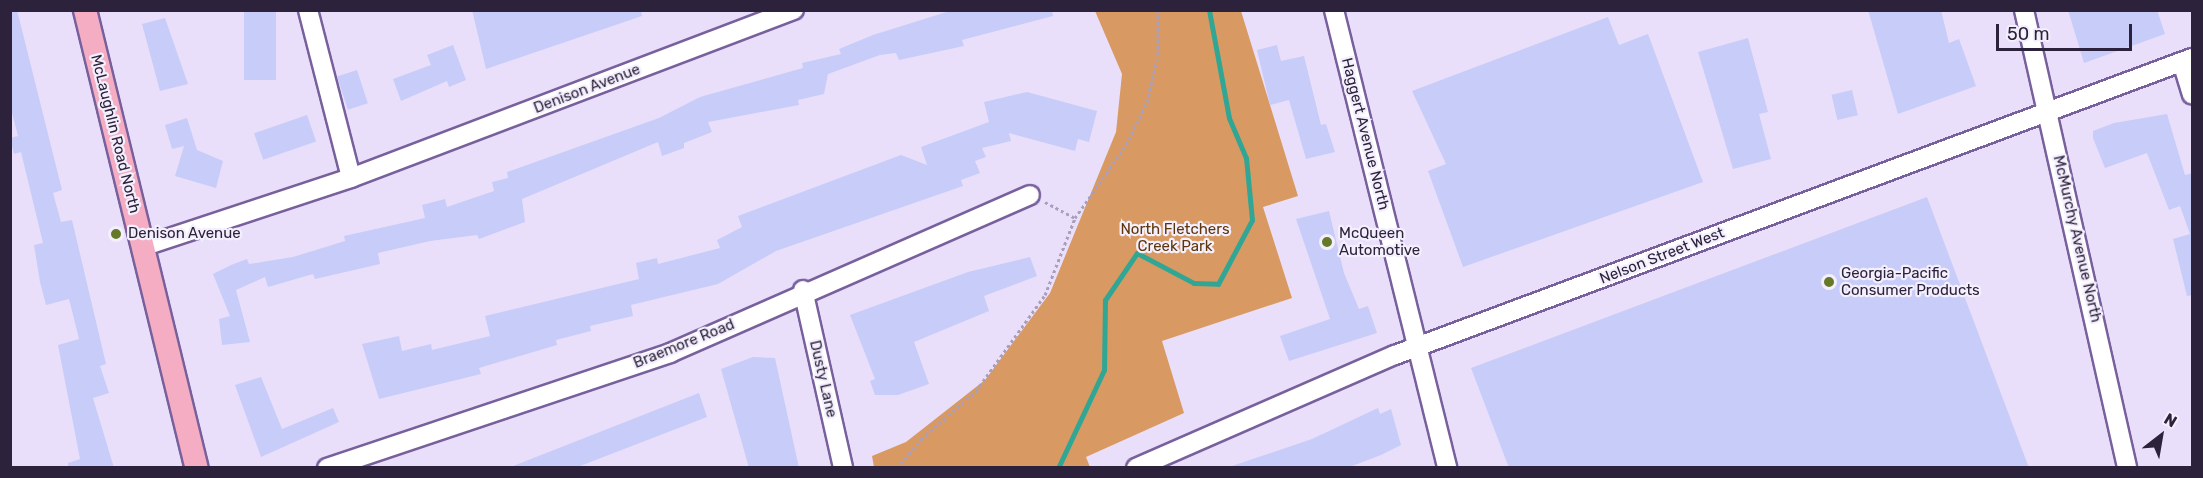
<!DOCTYPE html>
<html>
<head>
<meta charset="utf-8">
<style>
	body { margin:0 }
	#map { position:relative; width:2203px; height:478px; overflow:hidden; background:#e9dffb; font-family:Rubik,sans-serif }
	div>[style] { position:absolute }
	.forest>* { inset:0; background:#d89a62 }
	.stream>* { height:5px; margin:-2.5px; padding:0 2.5px; transform-origin:2.5px; border-radius:2.5px; background:#32a695 }
	.building>* { inset:0; background:#c8ccf8; transform-origin:0 0 }
	.path>* { height:3px; margin-top:-1.5px; transform-origin:0; background:repeating-linear-gradient(90deg,#a99fba 0 3px,transparent 0 6px) }
	.roads { filter:drop-shadow(2px 0 #78609c) drop-shadow(-2px 0 #78609c) drop-shadow(0 2px #78609c) drop-shadow(0 -2px #78609c) }
	.minor>* { height:18px; margin:-9px; padding:0 9px; transform-origin:9px; border-radius:9px; background:#fff }
	.major>* { height:22px; margin:-11px; padding:0 11px; transform-origin:11px; border-radius:11px; background:#f4adc3 }
	.dots>* { width:16px; height:16px; translate:-50% -50%; box-sizing:border-box; border:3px solid #f4effd; border-radius:50% }
	span { translate:-50% -50%; white-space:nowrap; text-align:center; line-height:1.15; -webkit-text-stroke:4.5px #f4effd; paint-order:stroke }
	.street-label { font-size:15px; color:#2c223b }
	.park-label { font-size:15px; color:#5e3508 }
	.poi-label { font-size:15px; color:#2c223b }
	.left { translate:0 -50%; text-align:left }
	.frame { position:absolute; inset:0; border:12px solid #2c223b; pointer-events:none }
	.north { position:absolute; left:2131px; top:406px; width:60px; height:60px; -webkit-text-stroke:4px #f4effd; paint-order:stroke; rotate:31deg; font-size:16px; font-weight:700; line-height:24px; text-align:center; color:#2c223b }
	.north::after { content:''; display:block; margin:auto; width:21px; height:27px; background:#2c223b; clip-path:polygon(50% 0,100% 100%,50% 72%,0 100%) }
	.scale { position:absolute; left:1996px; top:24px; width:136px; height:27px; box-sizing:border-box; border:3px solid #2c223b; border-top:0; padding-left:8px; font-size:18px; line-height:21px; white-space:nowrap; color:#2c223b; -webkit-text-stroke:4px #f4effd; paint-order:stroke }
</style>
</head>
<body>
<div id="map">
	<div class="forest">
		<i style="clip-path:polygon(1095px 11px,1241px 11px,1298px 196px,1263px 207px,1292px 298px,1162px 341px,1184px 413px,1086px 457px,1090px 467px,874px 467px,872px 456px,906px 442px,985px 380px,1050px 293px,1116px 132px,1122px 74px)"></i>
	</div>
	<div class="stream">
		<i style="left:1058px;top:468px;width:108px;rotate:-64.9deg"></i>
		<i style="left:1104px;top:370px;width:70px;rotate:-89.2deg"></i>
		<i style="left:1105px;top:300px;width:57px;rotate:-55.8deg"></i>
		<i style="left:1137px;top:253px;width:64px;rotate:27.8deg"></i>
		<i style="left:1194px;top:283px;width:24px;rotate:2deg"></i>
		<i style="left:1218px;top:284px;width:72px;rotate:-62deg"></i>
		<i style="left:1252px;top:220px;width:62px;rotate:-95.5deg"></i>
		<i style="left:1246px;top:158px;width:43px;rotate:-113deg"></i>
		<i style="left:1229px;top:118px;width:110px;rotate:-100.5deg"></i>
	</div>
	<div class="building">
		<i style="clip-path:polygon(10px 10px,17px 10px,62px 190px,53px 193px,61px 222px,72px 220px,106px 364px,100px 366px,109px 393px,93px 398px,114px 468px,68px 468px,68px 463px,80px 459px,58px 345px,79px 339px,69px 299px,46px 305px,40px 282px,34px 245px,43px 243px,21px 152px,14px 154px,10px 138px,18px 136px,10px 105px)"></i>
		<i style="left:244px;top:10px;width:32px;height:70px"></i>
		<i style="clip-path:polygon(472px 10px,641px 10px,642px 16px,486px 69px)"></i>
		<i style="clip-path:polygon(953px 10px,1052px 10px,1053px 16px,962px 40px,964px 46px,899px 60px,896px 53px,880px 55px,828px 74px,824px 94px,798px 100px,799px 105px,708px 122px,712px 132px,684px 143px,684px 148px,662px 156px,658px 142px,522px 199px,525px 222px,479px 239px,477px 235px,430px 241px,378px 253px,380px 264px,315px 279px,313px 274px,268px 287px,265px 277px,236px 290px,250px 342px,222px 345px,219px 319px,230px 316px,213px 274px,231px 265px,247px 259px,249px 264px,293px 257px,345px 241px,344px 236px,425px 218px,422px 205px,445px 199px,447px 207px,494px 191px,492px 182px,508px 178px,507px 172px,659px 118px,700px 97px,803px 68px,802px 63px,841px 54px,839px 49px,873px 35px)"></i>
		<i style="clip-path:polygon(1868px 10px,1941px 10px,1949px 43px,1959px 39px,1976px 86px,1898px 114px)"></i>
		<i style="clip-path:polygon(2068px 10px,2157px 10px,2165px 34px,2084px 63px)"></i>
		<i style="clip-path:polygon(1608px 17px,1619px 45px,1648px 34px,1703px 182px,1463px 267px,1428px 171px,1446px 164px,1412px 91px)"></i>
		<i style="clip-path:polygon(165px 18px,188px 84px,160px 91px,142px 24px)"></i>
		<i style="clip-path:polygon(1748px 38px,1768px 112px,1759px 114px,1771px 159px,1733px 169px,1698px 52px)"></i>
		<i style="clip-path:polygon(453px 45px,466px 80px,449px 87px,447px 81px,401px 101px,393px 79px,431px 65px,427px 55px)"></i>
		<i style="clip-path:polygon(1277px 45px,1281px 61px,1304px 56px,1321px 125px,1326px 124px,1335px 152px,1306px 159px,1289px 100px,1270px 105px,1257px 50px)"></i>
		<i style="left:357px;top:70px;width:35px;height:21px;rotate:72deg"></i>
		<i style="left:1852px;top:90px;width:26px;height:21px;rotate:77deg"></i>
		<i style="clip-path:polygon(1027px 92px,1097px 111px,1089px 142px,1078px 139px,1075px 151px,1009px 133px,1011px 141px,982px 148px,986px 157px,975px 161px,980px 173px,961px 180px,963px 186px,776px 251px,718px 284px,631px 305px,633px 316px,590px 326px,591px 331px,556px 340px,557px 345px,479px 368px,481px 374px,379px 399px,362px 344px,399px 336px,402px 351px,431px 344px,432px 350px,490px 336px,485px 316px,639px 279px,636px 263px,657px 258px,658px 264px,720px 248px,717px 240px,742px 227px,738px 216px,901px 155px,927px 165px,921px 147px,989px 122px,984px 102px)"></i>
		<i style="clip-path:polygon(2167px 114px,2185px 175px,2193px 173px,2193px 295px,2187px 296px,2173px 239px,2190px 234px,2180px 206px,2169px 210px,2147px 153px,2105px 168px,2093px 138px,2093px 131px,2114px 123px)"></i>
		<i style="left:307px;top:115px;width:28px;height:56px;rotate:71deg"></i>
		<i style="clip-path:polygon(187px 118px,197px 150px,223px 161px,216px 188px,175px 176px,184px 146px,172px 149px,165px 125px)"></i>
		<i style="clip-path:polygon(1927px 197px,2029px 468px,1509px 468px,1471px 368px)"></i>
		<i style="clip-path:polygon(1329px 211px,1344px 273px,1359px 309px,1368px 306px,1377px 333px,1289px 361px,1280px 336px,1330px 319px,1296px 219px)"></i>
		<i style="clip-path:polygon(1030px 257px,1037px 276px,984px 296px,989px 311px,914px 342px,929px 384px,898px 395px,875px 395px,870px 381px,875px 379px,850px 315px,968px 272px)"></i>
		<i style="clip-path:polygon(753px 357px,775px 358px,799px 468px,749px 468px,721px 369px)"></i>
		<i style="clip-path:polygon(261px 377px,282px 429px,333px 408px,339px 422px,261px 457px,235px 385px)"></i>
		<i style="clip-path:polygon(699px 393px,707px 417px,575px 468px,508px 468px)"></i>
		<i style="clip-path:polygon(1378px 408px,1380px 414px,1391px 409px,1401px 445px,1381px 455px,1347px 468px,1226px 468px,1312px 439px)"></i>
	</div>
	<div class="path">
		<i style="left:1045px;top:202px;width:34px;rotate:28deg"></i>
		<i style="left:897px;top:468px;width:38px;rotate:-50deg"></i>
		<i style="left:921px;top:439px;width:73px;rotate:-41.1deg"></i>
		<i style="left:976px;top:391px;width:118px;rotate:-54.3deg"></i>
		<i style="left:1045px;top:295px;width:83px;rotate:-68.7deg"></i>
		<i style="left:1075px;top:218px;width:89px;rotate:-55.1deg"></i>
		<i style="left:1126px;top:145px;width:48px;rotate:-64deg"></i>
		<i style="left:1147px;top:102px;width:48px;rotate:-76.8deg"></i>
		<i style="left:1158px;top:55px;width:45px;rotate:-90deg"></i>
	</div>
	<div class="roads">
		<div class="minor">
			<i style="left:308px;top:10px;width:173px;rotate:75.6deg"></i>
			<i style="left:1334px;top:10px;width:472px;rotate:76.1deg"></i>
			<i style="left:2024px;top:10px;width:469px;rotate:77.3deg"></i>
			<i style="left:2182px;top:62px;width:34px;rotate:73deg"></i>
			<i style="left:142px;top:247px;width:220px;rotate:-18.3deg"></i>
			<i style="left:351px;top:178px;width:474px;rotate:-20.8deg"></i>
			<i style="left:803px;top:290px;width:182px;rotate:77.3deg"></i>
			<i style="left:327px;top:468px;width:362px;rotate:-18.5deg"></i>
			<i style="left:670px;top:353px;width:393px;rotate:-23.7deg"></i>
			<i style="left:1136px;top:468px;width:283px;rotate:-23.6deg"></i>
			<i style="left:1395px;top:355px;width:851px;rotate:-20.44deg"></i>
		</div>
		<div class="major">
			<i style="left:85px;top:10px;width:471px;rotate:76.3deg"></i>
		</div>
	</div>
	<div class="dots">
		<i style="left:116px;top:234px;background:#667929"></i>
		<i style="left:1327px;top:242px;background:#667929"></i>
		<i style="left:1829px;top:282px;background:#667929"></i>
	</div>
	<div class="street-label">
		<span style="left:587px;top:89px;rotate:-21deg">Denison Avenue</span>
		<span style="left:115px;top:134px;rotate:76deg">McLaughlin Road North</span>
		<span style="left:1365px;top:134px;rotate:76deg">Haggert Avenue North</span>
		<span style="left:2077px;top:239px;rotate:77deg">McMurchy Avenue North</span>
		<span style="left:1662px;top:256px;rotate:-21deg">Nelson Street West</span>
		<span style="left:684px;top:344px;rotate:-22deg">Braemore Road</span>
		<span style="left:823px;top:379px;rotate:77deg">Dusty Lane</span>
	</div>
	<div class="park-label">
		<span style="left:1175px;top:238px">North Fletchers<br>Creek Park</span>
	</div>
	<div class="poi-label">
		<span class="left" style="left:1339px;top:242px">McQueen<br>Automotive</span>
		<span class="left" style="left:128px;top:234px">Denison Avenue</span>
		<span class="left" style="left:1841px;top:282px">Georgia-Pacific<br>Consumer Products</span>
	</div>
	<div class="frame"></div>
	<div class="north">N</div>
	<div class="scale">50 m</div>
</div>
</body>
</html>
